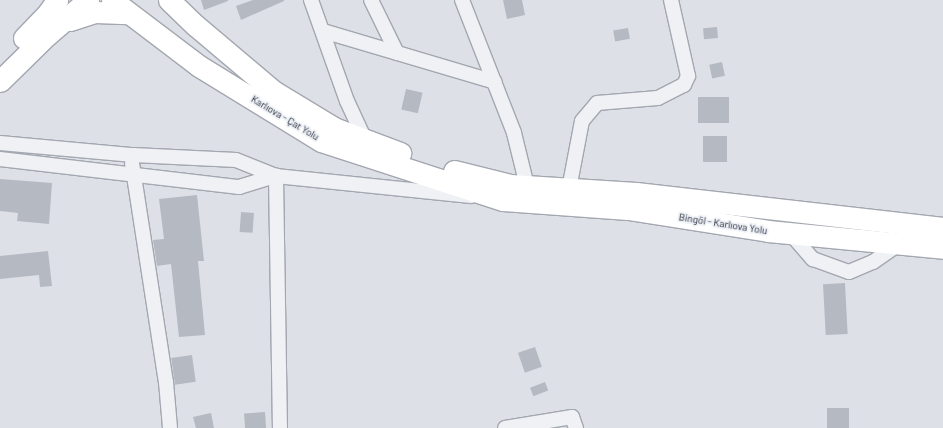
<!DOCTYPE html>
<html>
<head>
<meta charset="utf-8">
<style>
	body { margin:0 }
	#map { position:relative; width:943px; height:428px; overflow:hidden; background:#dde0e6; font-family:Barlow,sans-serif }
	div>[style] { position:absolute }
	.building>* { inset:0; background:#b5b9c2; transform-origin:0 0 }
	.roads { filter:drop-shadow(1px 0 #a3a7b0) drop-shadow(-1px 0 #a3a7b0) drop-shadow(0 1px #a3a7b0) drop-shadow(0 -1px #a3a7b0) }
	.minor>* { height:14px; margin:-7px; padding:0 7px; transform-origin:7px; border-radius:7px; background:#eff1f5 }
	.highway>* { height:21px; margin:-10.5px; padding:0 10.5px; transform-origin:10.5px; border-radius:10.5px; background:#fff }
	span { translate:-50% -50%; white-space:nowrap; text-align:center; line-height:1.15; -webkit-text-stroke:3.5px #eceff4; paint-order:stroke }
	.street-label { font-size:10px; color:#272d3c }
</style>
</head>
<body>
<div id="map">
	<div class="building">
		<i style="clip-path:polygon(201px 0,228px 0,228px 1px,204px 10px)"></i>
		<i style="clip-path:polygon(253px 0,284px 0,284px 1px,241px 20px,236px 6px)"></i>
		<i style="clip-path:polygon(503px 0,522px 0,525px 15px,507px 19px)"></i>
		<i style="left:717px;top:27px;width:11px;height:14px;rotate:85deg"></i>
		<i style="left:628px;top:28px;width:11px;height:15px;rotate:80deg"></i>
		<i style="left:722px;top:62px;width:14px;height:13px;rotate:78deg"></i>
		<i style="left:406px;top:89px;width:17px;height:21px;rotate:13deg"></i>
		<i style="left:698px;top:97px;width:31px;height:26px"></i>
		<i style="left:703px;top:136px;width:24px;height:26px"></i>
		<i style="clip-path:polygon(0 179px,52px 183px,49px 224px,17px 221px,18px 213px,0 211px)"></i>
		<i style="clip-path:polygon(197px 195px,204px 261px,198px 261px,205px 335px,179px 337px,171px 264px,157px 266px,153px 240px,164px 239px,159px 199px)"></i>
		<i style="left:241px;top:212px;width:13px;height:20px;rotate:4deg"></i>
		<i style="clip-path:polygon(48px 251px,52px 286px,40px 287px,39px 275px,0 279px,0 256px)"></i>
		<i style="left:845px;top:283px;width:51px;height:22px;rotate:87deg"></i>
		<i style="left:535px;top:347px;width:21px;height:18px;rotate:71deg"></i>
		<i style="left:192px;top:355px;width:27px;height:21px;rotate:82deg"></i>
		<i style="left:545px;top:382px;width:9px;height:16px;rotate:69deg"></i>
		<i style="left:827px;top:408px;width:22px;height:20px"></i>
		<i style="left:265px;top:412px;width:16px;height:21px;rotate:86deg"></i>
		<i style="clip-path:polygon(211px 413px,214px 428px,196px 428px,193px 417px)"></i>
	</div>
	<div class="roads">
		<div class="minor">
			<i style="left:311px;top:0;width:107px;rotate:70.4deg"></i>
			<i style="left:347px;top:101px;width:43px;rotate:65.2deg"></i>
			<i style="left:371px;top:0;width:59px;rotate:63.9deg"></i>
			<i style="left:462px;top:0;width:143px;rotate:68.6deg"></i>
			<i style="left:514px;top:133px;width:55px;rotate:76.2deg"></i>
			<i style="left:323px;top:31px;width:179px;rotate:16.5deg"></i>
			<i style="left:0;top:143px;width:134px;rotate:5.2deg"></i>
			<i style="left:133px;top:155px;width:103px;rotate:2.8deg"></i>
			<i style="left:236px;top:160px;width:43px;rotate:21.8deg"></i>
			<i style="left:276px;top:176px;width:196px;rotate:5.9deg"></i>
			<i style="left:0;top:159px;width:241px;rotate:6.7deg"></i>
			<i style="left:239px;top:187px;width:39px;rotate:-17deg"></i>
			<i style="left:132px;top:163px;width:222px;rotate:81.2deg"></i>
			<i style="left:166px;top:382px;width:46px;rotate:85deg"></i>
			<i style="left:276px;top:176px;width:252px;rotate:89.1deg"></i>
			<i style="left:569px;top:189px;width:69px;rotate:-79.2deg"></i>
			<i style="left:582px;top:121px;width:23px;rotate:-50deg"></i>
			<i style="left:597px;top:103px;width:61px;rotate:-4.7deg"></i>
			<i style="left:658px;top:98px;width:29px;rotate:-27deg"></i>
			<i style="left:684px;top:85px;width:10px;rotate:-66deg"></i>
			<i style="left:688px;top:76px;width:78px;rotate:-102.6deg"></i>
			<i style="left:790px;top:233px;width:35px;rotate:49deg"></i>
			<i style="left:813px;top:259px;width:38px;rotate:20deg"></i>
			<i style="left:849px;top:272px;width:26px;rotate:-23deg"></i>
			<i style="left:873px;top:262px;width:32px;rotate:-35deg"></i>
			<i style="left:505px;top:428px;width:68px;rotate:-9.3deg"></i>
			<i style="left:572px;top:417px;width:12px;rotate:70deg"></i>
		</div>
		<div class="highway">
			<i style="left:112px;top:0;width:109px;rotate:37.2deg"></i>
			<i style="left:199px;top:66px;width:143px;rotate:31.6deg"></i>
			<i style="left:321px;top:141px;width:191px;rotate:18deg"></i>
			<i style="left:503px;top:200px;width:125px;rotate:4.1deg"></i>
			<i style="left:628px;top:209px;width:142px;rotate:8.9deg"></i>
			<i style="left:768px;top:231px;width:176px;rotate:5.5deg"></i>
			<i style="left:169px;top:0;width:36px;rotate:44deg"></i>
			<i style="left:195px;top:25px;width:102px;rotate:40.2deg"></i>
			<i style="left:273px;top:91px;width:71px;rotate:31.2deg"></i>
			<i style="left:334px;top:128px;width:71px;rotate:20.7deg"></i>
			<i style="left:70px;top:20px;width:26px;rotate:-18deg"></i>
			<i style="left:95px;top:12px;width:33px;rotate:2deg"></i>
			<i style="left:24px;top:38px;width:35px;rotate:-46deg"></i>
			<i style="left:48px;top:13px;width:16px;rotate:-55deg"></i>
			<i style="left:0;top:81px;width:66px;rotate:-44.4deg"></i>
			<i style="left:47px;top:35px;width:54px;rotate:-40.5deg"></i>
			<i style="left:454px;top:171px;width:58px;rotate:14deg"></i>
			<i style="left:510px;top:185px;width:126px;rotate:3.6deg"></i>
			<i style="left:636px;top:193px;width:309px;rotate:6.5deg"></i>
		</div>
	</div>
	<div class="street-label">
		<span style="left:285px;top:118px;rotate:31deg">Karlıova - Çat Yolu</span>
		<span style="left:723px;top:224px;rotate:9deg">Bingöl - Karlıova Yolu</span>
	</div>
</div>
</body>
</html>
